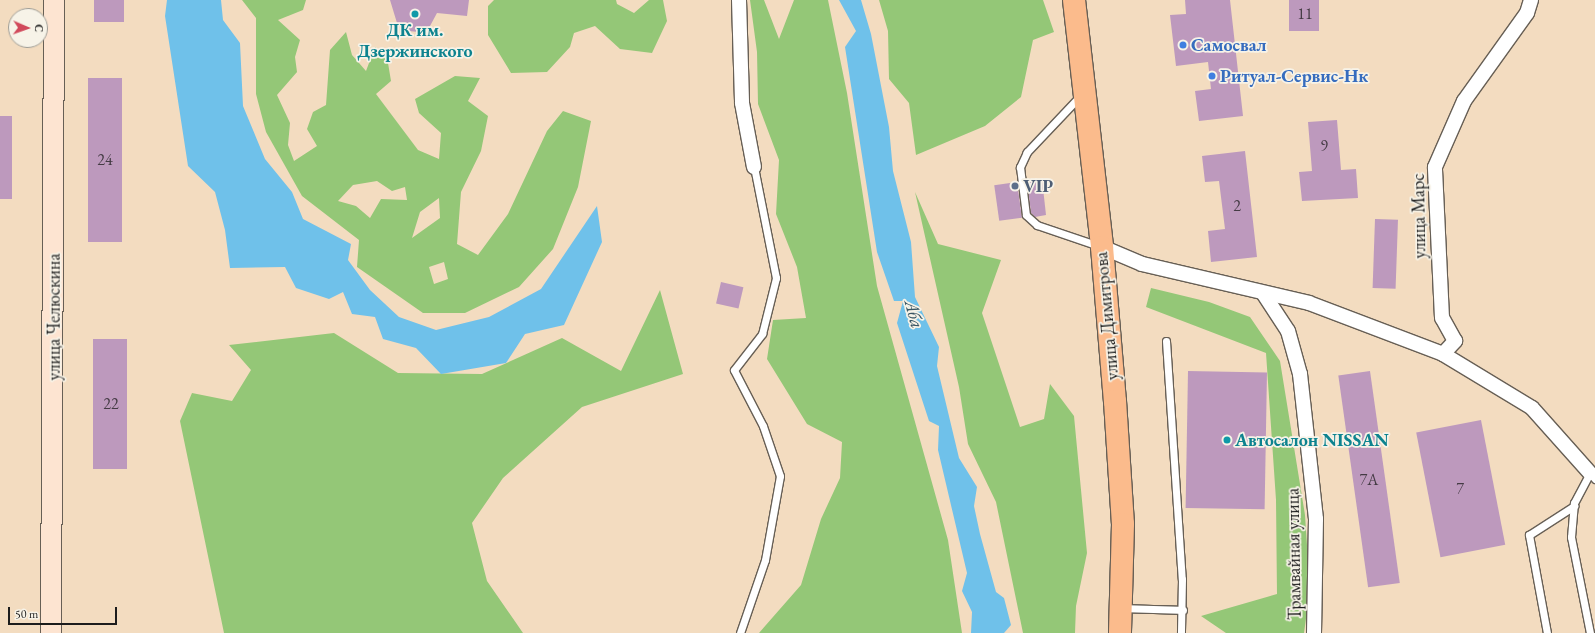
<!DOCTYPE html>
<html>
<head>
<meta charset="utf-8">
<style>
	body { margin:0 }
	#map { position:relative; width:1595px; height:633px; overflow:hidden; background:#f3dcc0; font-family:"EB Garamond",serif }
	div>[style] { position:absolute }
	.green>* { inset:0; background:#94c777 }
	.water>* { inset:0; background:#6fc1ea }
	.building>* { inset:0; background:#bd99bd; transform-origin:0 0 }
	.roads { filter:drop-shadow(1px 0 #675f55) drop-shadow(-1px 0 #675f55) drop-shadow(0 1px #675f55) drop-shadow(0 -1px #675f55) }
	.lane>* { height:7px; margin:-3.5px; padding:0 3.5px; transform-origin:3.5px; border-radius:3.5px; background:#fff }
	.street>* { height:14px; margin:-7px; padding:0 7px; transform-origin:7px; border-radius:7px; background:#fff }
	.secondary>* { height:20px; margin:-10px; padding:0 10px; transform-origin:10px; border-radius:10px; background:#fde4d1 }
	.primary>* { height:22px; margin:-11px; padding:0 11px; transform-origin:11px; border-radius:11px; background:#fbbb8c }
	.dots>* { width:11px; height:11px; translate:-50% -50%; box-sizing:border-box; border:2px solid #f7f3e8; border-radius:50% }
	span { translate:-50% -50%; white-space:nowrap; text-align:center; line-height:1.15; -webkit-text-stroke:3.5px #f7f3e8; paint-order:stroke }
	.number-label { font-size:16px; color:#443b44 }
	.number-label span { -webkit-text-stroke-width:0 }
	.culture-label { font-size:18px; color:#0d838f; font-weight:700 }
	.left { translate:0 -50%; text-align:left }
	.shop-label { font-size:18px; color:#366cbe; font-weight:700 }
	.service-label { font-size:18px; color:#4e5e75; font-weight:700 }
	.street-label { font-size:18px; color:#1c1c1c }
	.water-label { font-size:19px; color:#395664; font-style:italic }
	.north { position:absolute; left:8px; top:8px; width:40px; height:40px; box-sizing:border-box; background:#f7f3e8; border:1px solid #9f9d96; border-radius:50%; rotate:92deg; font-size:11px; font-weight:700; line-height:16px; text-align:center; color:#1c1c1c }
	.north::after { content:''; display:block; margin:auto; width:14px; height:18px; background:#d1495b; clip-path:polygon(50% 0,100% 100%,50% 72%,0 100%) }
	.scale { position:absolute; left:8px; top:607px; width:109px; height:18px; box-sizing:border-box; border:2px solid #1c1c1c; border-top:0; padding-left:5px; font-size:12px; line-height:14px; white-space:nowrap; color:#1c1c1c; -webkit-text-stroke:3px #f7f3e8; paint-order:stroke }
</style>
</head>
<body>
<div id="map">
	<div class="green">
		<i style="clip-path:polygon(evenodd,242px 0,306px 0,303px 10px,278px 20px,300px 40px,295px 57px,297px 72px,277px 95px,290px 123px,288px 145px,294px 161px,317px 146px,307px 129px,313px 112px,326px 105px,330px 50px,346px 32px,352px 55px,366px 71px,375px 47px,387px 57px,391px 81px,376px 94px,418px 150px,439px 159px,441px 133px,419px 113px,415px 99px,455px 76px,480px 78px,468px 101px,488px 116px,481px 151px,461px 192px,457px 244px,478px 255px,508px 214px,547px 131px,563px 111px,591px 121px,578px 187px,553px 249px,519px 287px,465px 313px,423px 313px,357px 267px,359px 240px,302px 196px,266px 132px,256px 94px,256px 18px,242px 0,377px 181px,392px 191px,405px 187px,407px 200px,381px 199px,370px 218px,356px 206px,338px 201px,353px 185px,377px 181px,242px 0,439px 198px,440px 218px,412px 238px,420px 212px,439px 198px,242px 0,444px 262px,448px 279px,434px 284px,429px 267px,444px 262px)"></i>
		<i style="clip-path:polygon(494px 0,616px 0,617px 4px,634px 13px,649px 0,663px 0,667px 21px,652px 53px,620px 49px,595px 26px,574px 33px,570px 47px,547px 72px,511px 73px,488px 35px,488px 6px)"></i>
		<i style="clip-path:polygon(750px 0,764px 0,779px 39px,794px 0,828px 0,847px 93px,877px 286px,948px 540px,962px 633px,759px 633px,801px 585px,821px 519px,840px 478px,842px 442px,807px 424px,767px 359px,773px 320px,806px 318px,797px 267px,776px 214px,779px 160px,758px 104px,757px 52px)"></i>
		<i style="clip-path:polygon(879px 0,1043px 0,1054px 32px,1033px 40px,1021px 97px,985px 126px,916px 155px,909px 103px,889px 79px,888px 31px)"></i>
		<i style="clip-path:polygon(915px 192px,938px 244px,1001px 260px,982px 313px,1020px 427px,1044px 419px,1050px 384px,1074px 416px,1087px 553px,1076px 606px,1075px 633px,1023px 633px,996px 502px,968px 444px,959px 387px)"></i>
		<i style="clip-path:polygon(1151px 288px,1209px 302px,1250px 317px,1280px 361px,1305px 515px,1310px 590px,1304px 633px,1226px 633px,1201px 616px,1277px 594px,1276px 500px,1266px 353px,1146px 307px)"></i>
		<i style="clip-path:polygon(660px 290px,683px 374px,582px 407px,503px 478px,472px 523px,487px 581px,523px 633px,224px 633px,180px 421px,192px 393px,232px 401px,251px 370px,229px 345px,334px 333px,398px 373px,482px 374px,562px 338px,621px 371px)"></i>
	</div>
	<div class="water">
		<i style="clip-path:polygon(167px 0,221px 0,223px 20px,240px 43px,243px 106px,265px 159px,292px 192px,303px 219px,351px 244px,348px 260px,370px 290px,399px 317px,436px 330px,489px 317px,541px 289px,597px 206px,602px 242px,564px 325px,525px 334px,506px 363px,441px 374px,416px 348px,383px 339px,375px 317px,352px 314px,343px 292px,329px 299px,296px 288px,285px 267px,230px 268px,225px 230px,215px 192px,188px 166px,165px 16px)"></i>
		<i style="clip-path:polygon(839px 0,861px 0,871px 34px,889px 127px,893px 171px,911px 242px,915px 297px,939px 347px,937px 366px,959px 458px,977px 487px,974px 506px,980px 534px,996px 592px,1004px 598px,1011px 625px,1004px 633px,971px 633px,972px 612px,962px 591px,967px 573px,938px 450px,939px 426px,929px 421px,897px 323px,903px 301px,894px 301px,877px 252px,845px 47px,856px 31px)"></i>
	</div>
	<div class="building">
		<i style="left:94px;top:0;width:30px;height:22px"></i>
		<i style="clip-path:polygon(390px 0,469px 0,467px 16px,437px 13px,430px 26px,419px 32px,408px 31px,397px 23px)"></i>
		<i style="clip-path:polygon(1185px 0,1230px 0,1243px 116px,1199px 121px,1195px 91px,1211px 89px,1208px 62px,1176px 66px,1170px 15px,1186px 14px)"></i>
		<i style="left:1289px;top:0;width:30px;height:31px"></i>
		<i style="left:88px;top:78px;width:34px;height:164px"></i>
		<i style="left:0;top:116px;width:12px;height:83px"></i>
		<i style="clip-path:polygon(1337px 120px,1341px 170px,1356px 169px,1358px 198px,1302px 201px,1299px 172px,1312px 171px,1308px 122px)"></i>
		<i style="clip-path:polygon(1245px 151px,1257px 257px,1211px 262px,1208px 231px,1225px 229px,1219px 181px,1205px 182px,1202px 156px)"></i>
		<i style="clip-path:polygon(1042px 179px,1046px 215px,1035px 217px,1031px 213px,1027px 181px)"></i>
		<i style="left:1017px;top:182px;width:36px;height:23px;rotate:82deg"></i>
		<i style="left:1375px;top:219px;width:23px;height:69px;rotate:2deg"></i>
		<i style="left:721px;top:282px;width:23px;height:22px;rotate:13deg"></i>
		<i style="left:93px;top:339px;width:34px;height:130px"></i>
		<i style="left:1188px;top:371px;width:79px;height:137px;rotate:1deg"></i>
		<i style="left:1370px;top:371px;width:214px;height:32px;rotate:82deg"></i>
		<i style="left:1481px;top:420px;width:127px;height:66px;rotate:79deg"></i>
	</div>
	<div class="roads">
		<div class="lane">
			<i style="left:1081px;top:95px;width:79px;rotate:133.5deg"></i>
			<i style="left:1027px;top:152px;width:17px;rotate:115deg"></i>
			<i style="left:1020px;top:167px;width:48px;rotate:82.9deg"></i>
			<i style="left:1026px;top:215px;width:15px;rotate:42deg"></i>
			<i style="left:1037px;top:225px;width:65px;rotate:18.7deg"></i>
			<i style="left:1166px;top:341px;width:239px;rotate:86.2deg"></i>
			<i style="left:1182px;top:579px;width:54px;rotate:91.1deg"></i>
			<i style="left:1123px;top:608px;width:60px;rotate:1.9deg"></i>
			<i style="left:740px;top:633px;width:77px;rotate:-71.1deg"></i>
			<i style="left:765px;top:560px;width:85px;rotate:-79.9deg"></i>
			<i style="left:780px;top:476px;width:53px;rotate:-108.8deg"></i>
			<i style="left:763px;top:426px;width:63px;rotate:-117.4deg"></i>
			<i style="left:734px;top:370px;width:46px;rotate:-52.1deg"></i>
			<i style="left:762px;top:334px;width:58px;rotate:-76deg"></i>
			<i style="left:776px;top:278px;width:113px;rotate:-101.2deg"></i>
			<i style="left:1547px;top:633px;width:100px;rotate:-100.4deg"></i>
			<i style="left:1529px;top:535px;width:54px;rotate:-32.8deg"></i>
			<i style="left:1590px;top:633px;width:98px;rotate:-101.2deg"></i>
			<i style="left:1571px;top:537px;width:34px;rotate:-85deg"></i>
			<i style="left:1574px;top:503px;width:34px;rotate:-62deg"></i>
			<i style="left:1590px;top:473px;width:8px;rotate:50deg"></i>
		</div>
		<div class="street">
			<i style="left:739px;top:0;width:103px;rotate:88.3deg"></i>
			<i style="left:742px;top:103px;width:65px;rotate:79.4deg"></i>
			<i style="left:1102px;top:247px;width:43px;rotate:23deg"></i>
			<i style="left:1142px;top:264px;width:171px;rotate:13.1deg"></i>
			<i style="left:1309px;top:303px;width:143px;rotate:20.8deg"></i>
			<i style="left:1443px;top:354px;width:104px;rotate:31.2deg"></i>
			<i style="left:1532px;top:408px;width:87px;rotate:48.3deg"></i>
			<i style="left:1263px;top:293px;width:45px;rotate:56.7deg"></i>
			<i style="left:1288px;top:331px;width:45px;rotate:74.4deg"></i>
			<i style="left:1300px;top:374px;width:146px;rotate:83.7deg"></i>
			<i style="left:1316px;top:519px;width:114px;rotate:91deg"></i>
			<i style="left:1443px;top:354px;width:18px;rotate:-47deg"></i>
			<i style="left:1455px;top:341px;width:26px;rotate:-119deg"></i>
			<i style="left:1442px;top:318px;width:151px;rotate:-92.7deg"></i>
			<i style="left:1435px;top:167px;width:72px;rotate:-66.3deg"></i>
			<i style="left:1464px;top:101px;width:108px;rotate:-54.4deg"></i>
			<i style="left:1527px;top:13px;width:14px;rotate:-73deg"></i>
		</div>
		<div class="secondary">
			<i style="left:51px;top:633px;width:633px;rotate:-89.73deg"></i>
		</div>
		<div class="primary">
			<i style="left:1074px;top:0;width:249px;rotate:83.5deg"></i>
			<i style="left:1102px;top:247px;width:155px;rotate:85.2deg"></i>
			<i style="left:1115px;top:401px;width:123px;rotate:86.3deg"></i>
			<i style="left:1123px;top:524px;width:109px;rotate:91.6deg"></i>
		</div>
	</div>
	<div class="dots">
		<i style="left:415px;top:14px;background:#0f9aa8"></i>
		<i style="left:1183px;top:45px;background:#3f7fe0"></i>
		<i style="left:1212px;top:76px;background:#3f7fe0"></i>
		<i style="left:1015px;top:186px;background:#5c6f8a"></i>
		<i style="left:1227px;top:440px;background:#0f9aa8"></i>
	</div>
	<div class="number-label">
		<span style="left:1305px;top:14px">11</span>
		<span style="left:1324px;top:146px">9</span>
		<span style="left:105px;top:160px">24</span>
		<span style="left:1237px;top:206px">2</span>
		<span style="left:111px;top:404px">22</span>
		<span style="left:1369px;top:480px">7А</span>
		<span style="left:1460px;top:489px">7</span>
	</div>
	<div class="culture-label">
		<span style="left:415px;top:41px">ДК им.<br>Дзержинского</span>
		<span class="left" style="left:1235px;top:440px">Автосалон NISSAN</span>
	</div>
	<div class="shop-label">
		<span class="left" style="left:1191px;top:45px">Самосвал</span>
		<span class="left" style="left:1220px;top:76px">Ритуал-Сервис-Нк</span>
	</div>
	<div class="service-label">
		<span class="left" style="left:1023px;top:186px">VIP</span>
	</div>
	<div class="street-label">
		<span style="left:1419px;top:216px;rotate:-91deg">улица Марс</span>
		<span style="left:1107px;top:316px;rotate:-95deg">улица Димитрова</span>
		<span style="left:54px;top:317px;rotate:-90deg">улица Челюскина</span>
		<span style="left:1294px;top:554px;rotate:-91deg">Трамвайная улица</span>
	</div>
	<div class="water-label">
		<span style="left:914px;top:314px;rotate:75deg">Аба</span>
	</div>
	<div class="north">С</div>
	<div class="scale">50 m</div>
</div>
</body>
</html>
